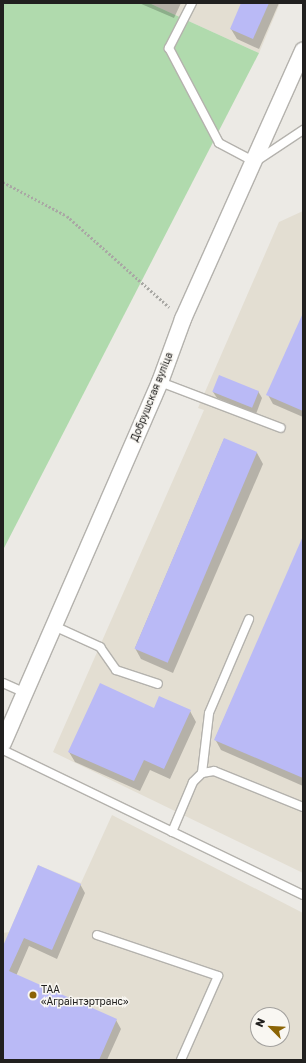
<!DOCTYPE html>
<html>
<head>
<meta charset="utf-8">
<style>
	body { margin:0 }
	#map { position:relative; width:306px; height:1063px; overflow:hidden; background:#eceae5; font-family:"Golos Text",sans-serif }
	div>[style] { position:absolute }
	.built>* { inset:0; background:#e3ded2 }
	.green>* { inset:0; background:#b0daad }
	.shadow>* { inset:0; background:#0003 }
	.building>* { inset:0; background:#babaf6; transform-origin:0 0 }
	.path>* { height:2.5px; margin-top:-1.25px; transform-origin:0; background:repeating-linear-gradient(90deg,#a9a8a4 0 2px,transparent 0 4px) }
	.roads { filter:drop-shadow(1px 0 #b4b2ad) drop-shadow(-1px 0 #b4b2ad) drop-shadow(0 1px #b4b2ad) drop-shadow(0 -1px #b4b2ad) }
	.lane>* { height:8px; margin:-4px; padding:0 4px; transform-origin:4px; border-radius:4px; background:#fff }
	.street>* { height:16px; margin:-8px; padding:0 8px; transform-origin:8px; border-radius:8px; background:#fff }
	.dots>* { width:11px; height:11px; translate:-50% -50%; box-sizing:border-box; border:2px solid #f9f7f2; border-radius:50% }
	span { translate:-50% -50%; white-space:nowrap; text-align:center; line-height:1.15; -webkit-text-stroke:3px #f9f7f2; paint-order:stroke }
	.street-label { font-size:10px; color:#21201f }
	.poi-label { font-size:10px; color:#21201f }
	.left { translate:0 -50%; text-align:left }
	.frame { position:absolute; inset:0; border:4px solid #21201f; pointer-events:none }
	.north { position:absolute; left:250px; top:1007px; width:40px; height:40px; box-sizing:border-box; background:#f9f7f2; border:1px solid #a3a19e; border-radius:50%; rotate:294deg; font-size:11px; font-weight:700; line-height:16px; text-align:center; color:#21201f }
	.north::after { content:''; display:block; margin:auto; width:14px; height:18px; background:#8b6405; clip-path:polygon(50% 0,100% 100%,50% 72%,0 100%) }
</style>
</head>
<body>
<div id="map">
	<div class="built">
		<i style="clip-path:polygon(149px 3px,280px 3px,259px 53px)"></i>
		<i style="clip-path:polygon(303px 211px,303px 873px,53px 752px,204px 410px,198px 408px,279px 222px)"></i>
		<i style="clip-path:polygon(evenodd,112px 815px,303px 913px,303px 1060px,3px 1060px,3px 933px,9px 932px,38px 865px,81px 883px,112px 815px,258px 1015px,282px 1015px,282px 1039px,258px 1039px,258px 1015px)"></i>
	</div>
	<div class="green">
		<i style="clip-path:polygon(3px 3px,149px 3px,259px 53px,3px 550px)"></i>
	</div>
	<div class="shadow">
		<i style="clip-path:polygon(139px 3px,181px 3px,174px 18px)"></i>
		<i style="clip-path:polygon(242px 3px,279px 3px,259px 49px,237px 39px,231px 29px)"></i>
		<i style="clip-path:polygon(303px 316px,303px 417px,273px 404px,268px 395px)"></i>
		<i style="clip-path:polygon(258px 391px,262px 398px,256px 414px,217px 398px,213px 392px)"></i>
		<i style="clip-path:polygon(224px 439px,257px 453px,263px 464px,173px 673px,141px 659px,135px 648px)"></i>
		<i style="clip-path:polygon(303px 539px,303px 786px,221px 750px,215px 739px)"></i>
		<i style="clip-path:polygon(154px 709px,190px 711px,196px 722px,170px 779px,150px 770px,140px 791px,75px 762px,69px 752px)"></i>
		<i style="clip-path:polygon(80px 884px,85px 893px,57px 959px,29px 946px,16px 976px,116px 1020px,121px 1029px,107px 1060px,3px 1060px,3px 948px)"></i>
	</div>
	<div class="building">
		<i style="clip-path:polygon(241px 3px,269px 3px,253px 39px,230px 29px)"></i>
		<i style="clip-path:polygon(303px 313px,303px 411px,266px 395px)"></i>
		<i style="left:219px;top:375px;width:43px;height:18px;rotate:22deg"></i>
		<i style="left:224px;top:438px;width:36px;height:229px;rotate:23deg"></i>
		<i style="clip-path:polygon(303px 536px,303px 778px,214px 740px)"></i>
		<i style="clip-path:polygon(100px 683px,154px 708px,159px 696px,191px 710px,164px 769px,144px 760px,134px 781px,68px 752px)"></i>
		<i style="clip-path:polygon(38px 865px,81px 884px,52px 950px,24px 938px,9px 971px,117px 1019px,99px 1060px,3px 1060px,3px 946px)"></i>
	</div>
	<div class="path">
		<i style="left:3px;top:182px;width:72px;rotate:28deg"></i>
		<i style="left:67px;top:216px;width:137px;rotate:41.7deg"></i>
	</div>
	<div class="roads">
		<div class="lane">
			<i style="left:192px;top:3px;width:51px;rotate:117.1deg"></i>
			<i style="left:169px;top:48px;width:107px;rotate:62.2deg"></i>
			<i style="left:219px;top:143px;width:41px;rotate:27.8deg"></i>
			<i style="left:255px;top:162px;width:58px;rotate:-33.7deg"></i>
			<i style="left:160px;top:382px;width:129px;rotate:20.8deg"></i>
			<i style="left:54px;top:626px;width:51px;rotate:24.5deg"></i>
			<i style="left:100px;top:647px;width:28px;rotate:55deg"></i>
			<i style="left:116px;top:670px;width:44px;rotate:18.4deg"></i>
			<i style="left:3px;top:683px;width:24px;rotate:24deg"></i>
			<i style="left:3px;top:750px;width:333px;rotate:25.8deg"></i>
			<i style="left:202px;top:773px;width:60px;rotate:-83.3deg"></i>
			<i style="left:209px;top:713px;width:102px;rotate:-66.9deg"></i>
			<i style="left:172px;top:832px;width:54px;rotate:-67.2deg"></i>
			<i style="left:193px;top:782px;width:13px;rotate:-45deg"></i>
			<i style="left:202px;top:773px;width:12px;rotate:-9deg"></i>
			<i style="left:214px;top:771px;width:96px;rotate:22deg"></i>
			<i style="left:97px;top:935px;width:128px;rotate:18.7deg"></i>
			<i style="left:218px;top:976px;width:92px;rotate:113.8deg"></i>
		</div>
		<div class="street">
			<i style="left:3px;top:743px;width:394px;rotate:-66.5deg"></i>
			<i style="left:160px;top:382px;width:67px;rotate:-69.9deg"></i>
			<i style="left:183px;top:319px;width:294px;rotate:-65.9deg"></i>
		</div>
	</div>
	<div class="dots">
		<i style="left:33px;top:995px;background:#8b6405"></i>
	</div>
	<div class="street-label">
		<span style="left:152px;top:397px;rotate:-68deg">Добрушская вуліца</span>
	</div>
	<div class="poi-label">
		<span class="left" style="left:41px;top:995px">ТАА<br>«Аграінтэртранс»</span>
	</div>
	<div class="frame"></div>
	<div class="north">N</div>
</div>
</body>
</html>
